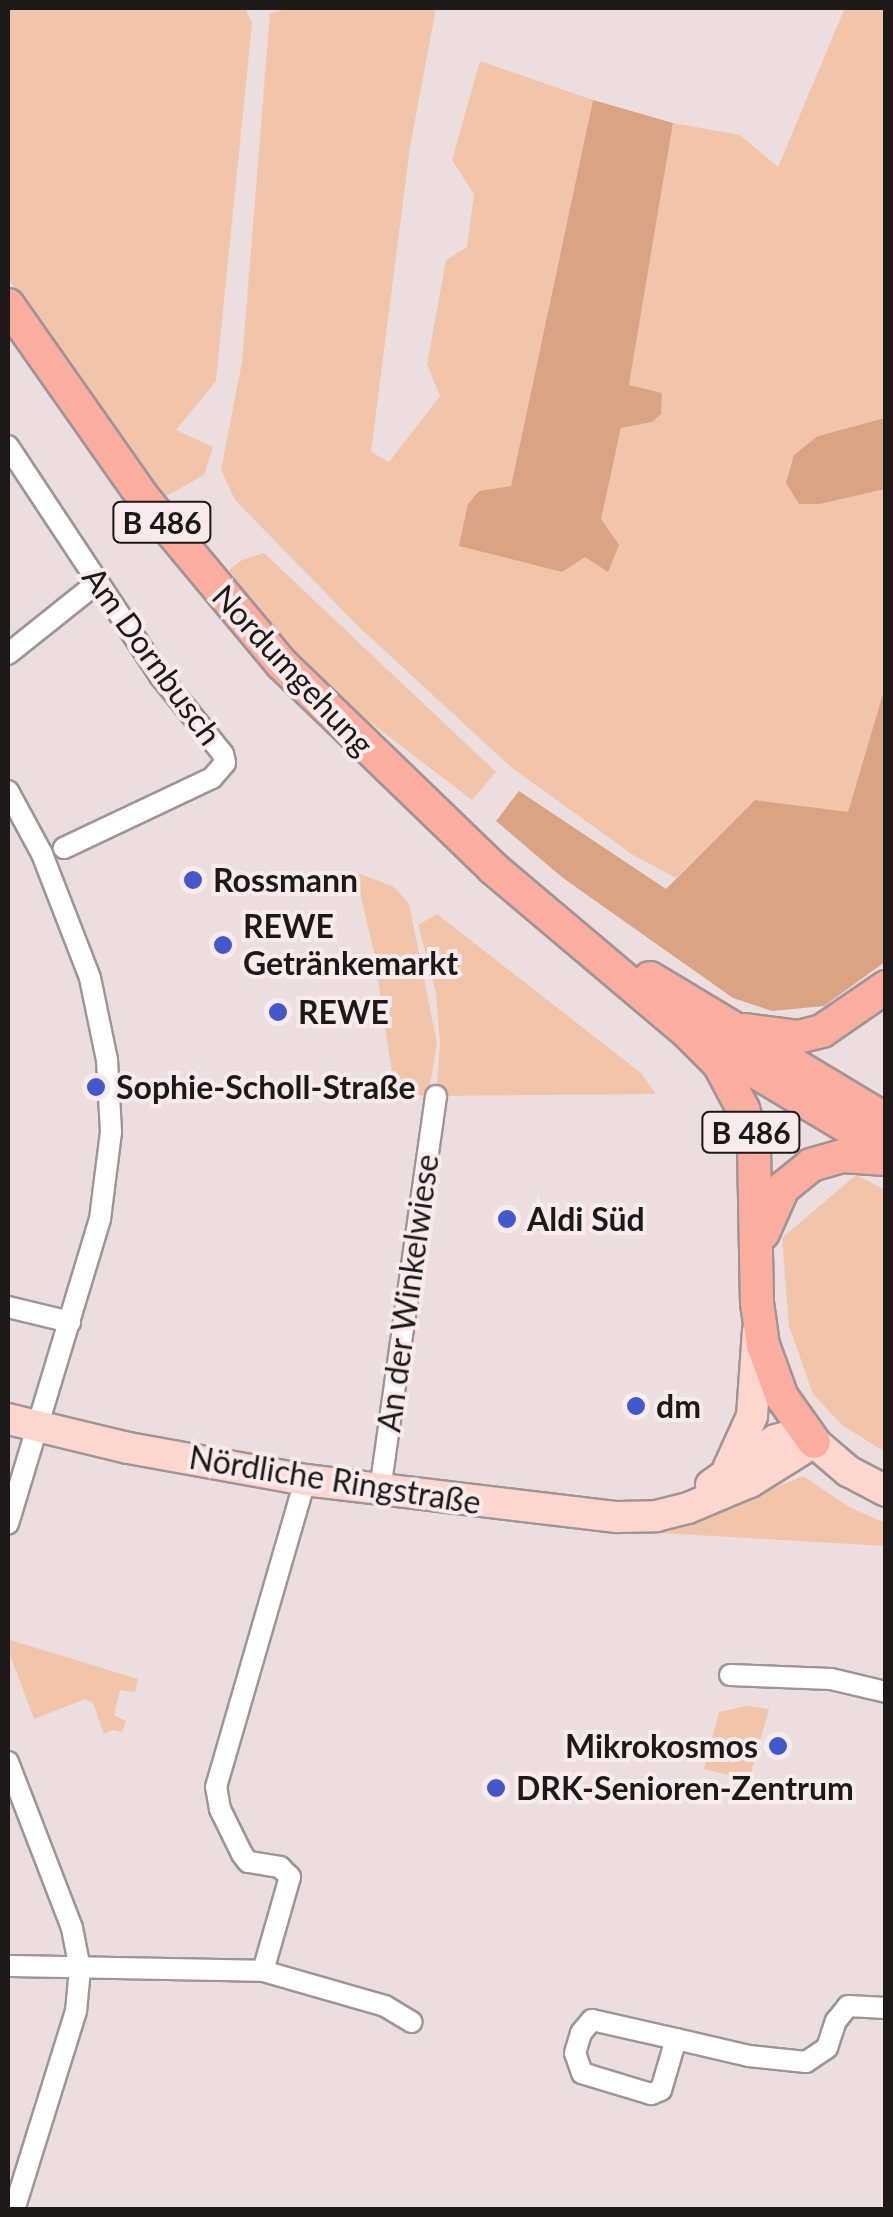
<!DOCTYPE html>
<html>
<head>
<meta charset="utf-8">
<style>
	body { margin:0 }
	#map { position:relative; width:893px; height:2217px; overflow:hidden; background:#ecdedf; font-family:Lato,sans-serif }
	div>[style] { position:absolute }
	.green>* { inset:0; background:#f2c4aa }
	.forest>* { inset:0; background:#d9a384 }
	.roads { filter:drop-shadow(2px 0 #a19495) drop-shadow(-2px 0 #a19495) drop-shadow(0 2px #a19495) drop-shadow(0 -2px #a19495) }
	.street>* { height:20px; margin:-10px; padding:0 10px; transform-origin:10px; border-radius:10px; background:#fff }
	.secondary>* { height:30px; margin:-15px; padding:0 15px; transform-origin:15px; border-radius:15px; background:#fdd6d0 }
	.primary>* { height:32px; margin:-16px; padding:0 16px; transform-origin:16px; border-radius:16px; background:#fbada0 }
	.dots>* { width:28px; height:28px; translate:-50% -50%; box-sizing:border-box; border:5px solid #f9ebed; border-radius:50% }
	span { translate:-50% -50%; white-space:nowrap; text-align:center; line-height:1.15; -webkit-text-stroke:8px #f9ebed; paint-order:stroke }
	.shield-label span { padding:2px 8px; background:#f9ebed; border:2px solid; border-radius:8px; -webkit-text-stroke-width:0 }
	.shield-label { font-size:30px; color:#1d1919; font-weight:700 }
	.street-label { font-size:32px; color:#1d1919 }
	.poi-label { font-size:32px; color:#1d1919; font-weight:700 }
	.left { translate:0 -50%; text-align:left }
	.right { translate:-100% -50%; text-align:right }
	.frame { position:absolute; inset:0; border:10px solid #1d1919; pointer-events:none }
</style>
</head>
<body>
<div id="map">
	<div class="green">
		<i style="clip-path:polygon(8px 8px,245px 8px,252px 23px,216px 381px,176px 430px,213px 447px,204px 475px,161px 499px,78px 386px,8px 278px)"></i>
		<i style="clip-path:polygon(292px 8px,436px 8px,410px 147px,371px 452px,389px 462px,440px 396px,427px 364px,446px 260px,467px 247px,474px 194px,452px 160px,480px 61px,593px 100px,511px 486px,459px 545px,562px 572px,585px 556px,608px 571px,600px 519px,621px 428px,652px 422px,629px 386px,673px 123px,740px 135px,778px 167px,844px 10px,836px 8px,885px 8px,885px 418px,818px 436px,800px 504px,820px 504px,885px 489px,885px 687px,848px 813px,755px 800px,676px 878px,633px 855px,512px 768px,360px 628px,235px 500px,221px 470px,242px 362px,270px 13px)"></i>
		<i style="clip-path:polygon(264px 553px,496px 772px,472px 800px,350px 707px,272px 628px,229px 570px,242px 560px)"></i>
		<i style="clip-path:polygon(355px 872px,394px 887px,409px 904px,437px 1043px,428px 1096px,395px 1093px,374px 952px)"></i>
		<i style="clip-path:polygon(437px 914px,641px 1073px,656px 1094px,436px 1096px,440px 1043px,436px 993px,418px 925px)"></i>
		<i style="clip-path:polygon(856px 1175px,885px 1190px,885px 1452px,842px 1425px,813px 1394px,789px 1326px,782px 1238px)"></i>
		<i style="clip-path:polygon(803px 1476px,849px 1507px,885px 1523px,885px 1546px,662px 1533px,663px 1526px,729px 1507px)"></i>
		<i style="clip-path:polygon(10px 1640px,138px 1679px,135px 1692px,120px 1690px,114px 1715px,126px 1721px,122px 1732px,113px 1730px,104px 1734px,93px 1703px,85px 1699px,34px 1719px,10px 1655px)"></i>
		<i style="clip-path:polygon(746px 1706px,769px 1709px,749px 1780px,704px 1769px,719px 1712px)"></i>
	</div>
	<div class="forest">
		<i style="clip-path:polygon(593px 100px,673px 123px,629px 385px,662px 393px,661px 414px,652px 422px,621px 428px,601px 519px,619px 545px,608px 572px,585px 557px,562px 572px,459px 546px,468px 504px,479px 491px,511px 486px)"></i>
		<i style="clip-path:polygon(885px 418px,885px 489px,820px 504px,799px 504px,786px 483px,794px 455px,818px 436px)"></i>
		<i style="clip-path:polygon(885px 687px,885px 962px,824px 1006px,772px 1011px,733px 998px,563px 878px,496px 821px,519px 791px,666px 889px,755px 800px,848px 812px)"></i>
	</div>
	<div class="roads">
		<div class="street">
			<i style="left:8px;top:446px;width:276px;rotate:56.5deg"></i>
			<i style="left:160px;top:676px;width:100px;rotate:51.1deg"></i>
			<i style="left:223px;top:754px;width:9px;rotate:77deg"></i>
			<i style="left:225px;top:763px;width:20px;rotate:131deg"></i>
			<i style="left:212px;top:778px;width:164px;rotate:154.7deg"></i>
			<i style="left:8px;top:654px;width:114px;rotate:-38.6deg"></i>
			<i style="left:8px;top:791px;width:72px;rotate:61.6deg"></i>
			<i style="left:42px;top:854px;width:133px;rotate:68.8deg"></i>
			<i style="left:90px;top:978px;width:84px;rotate:78.3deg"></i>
			<i style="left:107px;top:1060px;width:72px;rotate:86.8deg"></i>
			<i style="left:111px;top:1132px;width:88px;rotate:97.2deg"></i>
			<i style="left:100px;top:1219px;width:318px;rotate:106.8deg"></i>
			<i style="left:8px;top:1307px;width:64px;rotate:13.6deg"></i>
			<i style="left:380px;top:1490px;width:398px;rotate:-81.9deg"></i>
			<i style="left:730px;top:1675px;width:101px;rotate:2.3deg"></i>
			<i style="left:831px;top:1679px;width:57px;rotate:13.3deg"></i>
			<i style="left:8px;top:1762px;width:178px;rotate:68.9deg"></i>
			<i style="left:72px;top:1928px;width:42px;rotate:79deg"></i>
			<i style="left:80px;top:1969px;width:42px;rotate:95.4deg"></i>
			<i style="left:76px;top:2011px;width:208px;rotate:107.3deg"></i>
			<i style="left:8px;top:1966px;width:255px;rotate:1.1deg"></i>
			<i style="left:263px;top:1971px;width:98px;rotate:-74deg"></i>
			<i style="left:290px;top:1877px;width:14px;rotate:-135deg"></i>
			<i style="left:280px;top:1867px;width:32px;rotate:-171deg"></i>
			<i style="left:248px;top:1862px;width:10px;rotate:-127deg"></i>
			<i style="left:242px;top:1854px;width:50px;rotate:-116.1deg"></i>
			<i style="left:220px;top:1809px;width:22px;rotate:-100deg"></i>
			<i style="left:216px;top:1787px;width:320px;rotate:-73.8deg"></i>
			<i style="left:263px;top:1971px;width:127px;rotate:16deg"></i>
			<i style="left:385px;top:2006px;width:31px;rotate:31deg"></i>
			<i style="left:592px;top:2020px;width:86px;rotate:12.7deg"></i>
			<i style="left:676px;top:2039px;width:53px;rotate:106.4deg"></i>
			<i style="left:661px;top:2090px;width:11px;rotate:158deg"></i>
			<i style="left:651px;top:2094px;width:72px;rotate:-163.1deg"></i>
			<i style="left:582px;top:2073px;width:21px;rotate:-109deg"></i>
			<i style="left:575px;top:2053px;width:21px;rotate:-73deg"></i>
			<i style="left:581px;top:2033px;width:17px;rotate:-50deg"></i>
			<i style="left:676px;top:2039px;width:75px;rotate:13.1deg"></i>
			<i style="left:749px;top:2056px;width:57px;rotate:6deg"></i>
			<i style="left:806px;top:2062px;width:25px;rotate:-34deg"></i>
			<i style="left:827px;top:2048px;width:28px;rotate:-72deg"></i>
			<i style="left:836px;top:2021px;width:19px;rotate:-51deg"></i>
			<i style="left:848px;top:2006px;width:38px;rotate:3deg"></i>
		</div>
		<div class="secondary">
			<i style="left:8px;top:1419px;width:123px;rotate:13.6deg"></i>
			<i style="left:128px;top:1448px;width:180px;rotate:10.2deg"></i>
			<i style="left:305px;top:1480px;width:314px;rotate:6.8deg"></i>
			<i style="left:617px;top:1517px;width:39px;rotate:-1deg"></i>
			<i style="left:656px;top:1516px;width:33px;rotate:-14deg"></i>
			<i style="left:688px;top:1508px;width:67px;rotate:-22.8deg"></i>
			<i style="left:750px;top:1482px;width:75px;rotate:-32deg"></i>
			<i style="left:728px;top:1469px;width:58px;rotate:-65.6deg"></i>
			<i style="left:752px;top:1416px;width:85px;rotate:-86deg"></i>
			<i style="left:711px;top:1485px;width:78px;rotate:-35.1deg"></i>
			<i style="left:775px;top:1440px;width:21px;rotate:-14deg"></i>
			<i style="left:795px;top:1435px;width:20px;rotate:20deg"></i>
			<i style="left:814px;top:1442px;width:45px;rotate:40.5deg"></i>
			<i style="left:848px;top:1471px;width:43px;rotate:27.8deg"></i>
		</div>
		<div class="primary">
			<i style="left:8px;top:305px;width:240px;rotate:54.9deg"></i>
			<i style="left:146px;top:501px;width:212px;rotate:50.2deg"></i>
			<i style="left:282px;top:664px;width:293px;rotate:44deg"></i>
			<i style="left:493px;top:868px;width:251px;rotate:40.2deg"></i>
			<i style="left:685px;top:1030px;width:48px;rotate:45deg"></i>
			<i style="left:719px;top:1064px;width:51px;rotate:61.9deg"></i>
			<i style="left:743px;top:1109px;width:40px;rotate:74deg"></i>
			<i style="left:754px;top:1147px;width:156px;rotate:88.9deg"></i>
			<i style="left:757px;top:1303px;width:42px;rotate:81.9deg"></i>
			<i style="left:763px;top:1345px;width:55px;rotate:69.9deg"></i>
			<i style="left:782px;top:1397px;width:55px;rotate:54.6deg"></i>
			<i style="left:650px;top:978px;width:275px;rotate:31deg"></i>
			<i style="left:745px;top:1030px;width:53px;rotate:7.5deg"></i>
			<i style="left:798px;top:1037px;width:25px;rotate:-14deg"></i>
			<i style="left:822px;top:1031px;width:78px;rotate:-34.5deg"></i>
			<i style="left:714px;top:1047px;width:200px;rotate:30.9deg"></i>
			<i style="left:763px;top:1233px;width:49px;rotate:-66deg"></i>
			<i style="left:783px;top:1188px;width:36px;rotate:-39deg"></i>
			<i style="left:811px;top:1165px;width:32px;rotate:-16deg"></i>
			<i style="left:842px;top:1156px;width:44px;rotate:3.9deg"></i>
		</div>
	</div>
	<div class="dots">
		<i style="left:193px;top:880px;background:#4358cc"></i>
		<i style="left:223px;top:945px;background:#4358cc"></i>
		<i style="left:278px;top:1012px;background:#4358cc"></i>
		<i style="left:96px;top:1087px;background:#4358cc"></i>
		<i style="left:507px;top:1219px;background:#4358cc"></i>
		<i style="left:636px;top:1406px;background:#4358cc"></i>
		<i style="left:778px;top:1746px;background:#4358cc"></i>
		<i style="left:496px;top:1788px;background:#4358cc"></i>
	</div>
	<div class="shield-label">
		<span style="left:162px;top:522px">B 486</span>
		<span style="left:751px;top:1132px">B 486</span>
	</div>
	<div class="street-label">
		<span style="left:152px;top:656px;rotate:54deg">Am Dornbusch</span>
		<span style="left:293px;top:670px;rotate:47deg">Nordumgehung</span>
		<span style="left:408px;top:1293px;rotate:-82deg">An der Winkelwiese</span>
		<span style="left:335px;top:1480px;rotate:9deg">Nördliche Ringstraße</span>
	</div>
	<div class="poi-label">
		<span class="left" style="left:213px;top:880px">Rossmann</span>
		<span class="left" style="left:243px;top:945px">REWE<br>Getränkemarkt</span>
		<span class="left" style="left:298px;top:1012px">REWE</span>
		<span class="left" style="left:116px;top:1087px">Sophie-Scholl-Straße</span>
		<span class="left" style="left:527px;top:1219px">Aldi Süd</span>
		<span class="left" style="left:656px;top:1406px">dm</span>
		<span class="right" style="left:758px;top:1746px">Mikrokosmos</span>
		<span class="left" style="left:516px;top:1788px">DRK-Senioren-Zentrum</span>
	</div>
	<div class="frame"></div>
</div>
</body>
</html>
